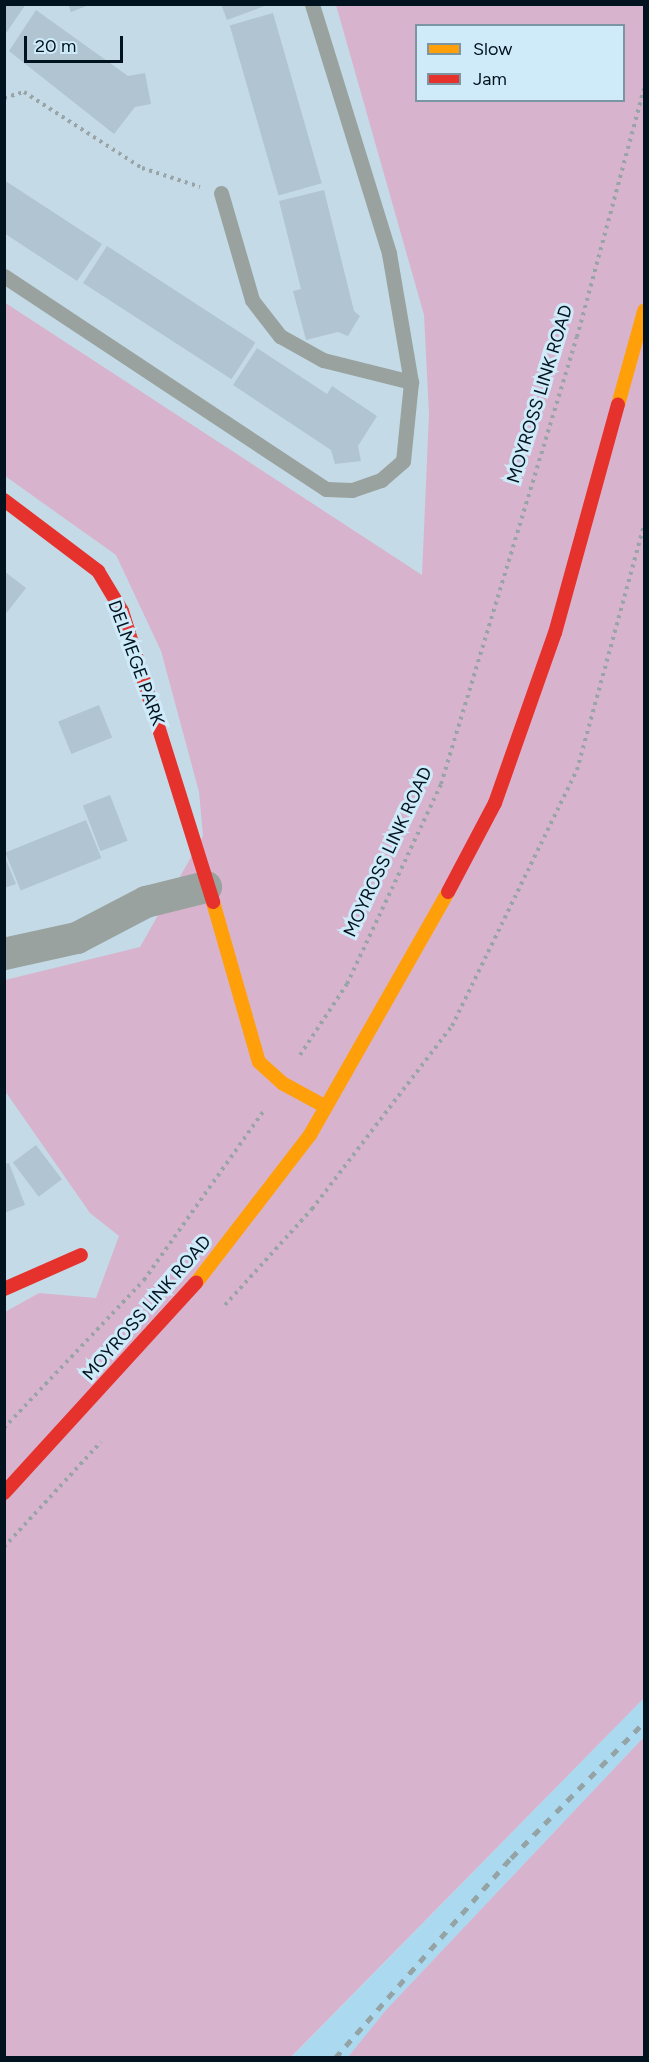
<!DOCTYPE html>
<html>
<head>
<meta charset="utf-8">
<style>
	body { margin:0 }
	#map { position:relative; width:649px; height:2062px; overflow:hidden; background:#c4dbe7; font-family:Figtree,sans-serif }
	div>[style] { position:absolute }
	.built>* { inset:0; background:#abd9f0 }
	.green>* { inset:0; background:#d8b3ce }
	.building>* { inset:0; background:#b0c4d2; transform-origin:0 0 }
	.path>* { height:4px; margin-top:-2px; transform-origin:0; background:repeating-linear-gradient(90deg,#99a4a6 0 3px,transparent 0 7.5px) }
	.lane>* { height:15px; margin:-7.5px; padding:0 7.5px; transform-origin:7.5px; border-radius:7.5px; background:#99a29e }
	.street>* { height:32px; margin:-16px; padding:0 16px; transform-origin:16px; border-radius:16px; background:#99a29e }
	.slow>* { height:14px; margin:-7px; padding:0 7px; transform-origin:7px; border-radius:7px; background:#ff9f0a }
	.jam>* { height:14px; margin:-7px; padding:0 7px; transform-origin:7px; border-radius:7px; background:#e5322d }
	.rail>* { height:4.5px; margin-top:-2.25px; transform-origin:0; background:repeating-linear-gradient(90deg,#95a3a5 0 8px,transparent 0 16px) }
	span { translate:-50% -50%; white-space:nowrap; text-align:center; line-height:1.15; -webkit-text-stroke:6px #cfebfa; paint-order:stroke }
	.street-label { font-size:18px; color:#00131e }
	.frame { position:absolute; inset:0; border:6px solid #00131e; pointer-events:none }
	.legend { position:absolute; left:415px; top:24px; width:210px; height:78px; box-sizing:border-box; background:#cfebfa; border:2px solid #7c95a2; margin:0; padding:8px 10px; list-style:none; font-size:18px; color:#00131e }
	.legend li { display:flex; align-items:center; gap:12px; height:30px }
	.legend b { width:30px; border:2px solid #7c95a2 }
	.scale { position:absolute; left:24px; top:36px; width:99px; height:27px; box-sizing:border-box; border:3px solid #00131e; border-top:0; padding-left:8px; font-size:18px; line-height:21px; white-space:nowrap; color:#00131e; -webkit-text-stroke:4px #cfebfa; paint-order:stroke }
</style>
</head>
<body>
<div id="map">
	<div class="built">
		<i style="clip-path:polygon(644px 1698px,644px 1737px,386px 2010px,348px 2057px,291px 2058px)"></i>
	</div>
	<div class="green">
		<i style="clip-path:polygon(evenodd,336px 5px,644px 5px,644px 1698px,291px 2057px,5px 2057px,5px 1312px,39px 1293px,96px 1298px,119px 1236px,90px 1213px,5px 1091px,5px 980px,140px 947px,203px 836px,199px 792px,161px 651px,116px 555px,5px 476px,4px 302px,422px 575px,429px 414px,424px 315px,336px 5px,416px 26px,624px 26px,624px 100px,416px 100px,416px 26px)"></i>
		<i style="clip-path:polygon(644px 1737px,644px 2057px,348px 2057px,386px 2010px)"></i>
	</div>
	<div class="building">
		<i style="clip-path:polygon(4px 4px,26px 4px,4px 36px)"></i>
		<i style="clip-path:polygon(68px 4px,89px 4px,89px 5px,71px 12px)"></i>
		<i style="clip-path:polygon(221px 4px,267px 4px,267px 5px,227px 20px)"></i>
		<i style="clip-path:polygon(36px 10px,128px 76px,145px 73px,151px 104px,135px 107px,114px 134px,9px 51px)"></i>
		<i style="left:273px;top:13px;width:177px;height:45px;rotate:74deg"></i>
		<i style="clip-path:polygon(4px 180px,102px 244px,77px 281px,4px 233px)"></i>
		<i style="clip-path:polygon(324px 190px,354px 311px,360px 316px,348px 336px,338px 332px,306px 340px,293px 291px,301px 289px,279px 201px)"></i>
		<i style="left:107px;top:246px;width:177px;height:44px;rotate:33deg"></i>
		<i style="clip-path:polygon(257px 348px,327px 394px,332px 386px,377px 416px,358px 446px,361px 461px,335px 464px,331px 450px,233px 385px)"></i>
		<i style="clip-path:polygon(4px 571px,26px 588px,4px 616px)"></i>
		<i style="left:99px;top:705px;width:35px;height:44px;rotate:68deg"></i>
		<i style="left:110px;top:795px;width:49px;height:29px;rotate:69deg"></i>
		<i style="left:86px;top:820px;width:41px;height:87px;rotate:68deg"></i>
		<i style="clip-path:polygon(4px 855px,16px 884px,4px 888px)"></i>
		<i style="left:36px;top:1145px;width:43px;height:29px;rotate:53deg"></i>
		<i style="clip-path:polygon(9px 1163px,25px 1205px,4px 1213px,4px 1164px)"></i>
	</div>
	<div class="path">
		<i style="left:4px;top:98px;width:21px;rotate:-17deg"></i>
		<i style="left:24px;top:92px;width:140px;rotate:32.8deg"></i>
		<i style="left:142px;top:168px;width:61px;rotate:18.1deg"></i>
		<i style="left:300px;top:1055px;width:85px;rotate:-56.5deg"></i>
		<i style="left:347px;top:984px;width:221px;rotate:-64.8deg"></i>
		<i style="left:441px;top:784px;width:467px;rotate:-73.1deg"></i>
		<i style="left:577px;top:337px;width:257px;rotate:-74.9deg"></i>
		<i style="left:225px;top:1305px;width:130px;rotate:-47.8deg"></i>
		<i style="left:312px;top:1209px;width:230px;rotate:-52.6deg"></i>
		<i style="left:452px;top:1026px;width:285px;rotate:-64deg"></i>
		<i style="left:577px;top:770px;width:254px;rotate:-74.7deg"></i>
		<i style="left:4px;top:1428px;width:204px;rotate:-46.6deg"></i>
		<i style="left:144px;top:1280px;width:209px;rotate:-54.7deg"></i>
		<i style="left:4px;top:1547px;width:143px;rotate:-47.3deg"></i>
	</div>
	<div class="lane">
		<i style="left:221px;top:193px;width:111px;rotate:73.8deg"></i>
		<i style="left:252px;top:300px;width:46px;rotate:52.1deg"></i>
		<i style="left:280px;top:336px;width:49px;rotate:29.2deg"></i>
		<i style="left:323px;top:360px;width:91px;rotate:14deg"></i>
		<i style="left:4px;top:276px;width:386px;rotate:33.5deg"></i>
		<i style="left:326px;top:489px;width:26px;rotate:2deg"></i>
		<i style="left:352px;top:490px;width:31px;rotate:-19deg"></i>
		<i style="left:381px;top:480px;width:29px;rotate:-41deg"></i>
		<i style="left:403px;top:461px;width:79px;rotate:-84.2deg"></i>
		<i style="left:411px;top:382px;width:131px;rotate:-99.7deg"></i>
		<i style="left:389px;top:253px;width:261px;rotate:-107.2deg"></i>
	</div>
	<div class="street">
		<i style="left:4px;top:954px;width:75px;rotate:-12.4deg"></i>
		<i style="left:77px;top:938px;width:78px;rotate:-27.6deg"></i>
		<i style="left:146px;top:902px;width:62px;rotate:-14deg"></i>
	</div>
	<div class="slow">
		<i style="left:618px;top:405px;width:98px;rotate:-74.5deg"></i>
		<i style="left:213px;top:902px;width:166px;rotate:74deg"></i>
		<i style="left:259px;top:1062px;width:31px;rotate:42deg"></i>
		<i style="left:282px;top:1083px;width:50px;rotate:28.6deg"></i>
		<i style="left:196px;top:1283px;width:187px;rotate:-52.4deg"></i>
		<i style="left:310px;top:1135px;width:279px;rotate:-60.4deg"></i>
	</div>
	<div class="jam">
		<i style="left:4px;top:500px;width:118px;rotate:37.1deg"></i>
		<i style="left:98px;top:571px;width:47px;rotate:59deg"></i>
		<i style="left:122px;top:611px;width:305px;rotate:72.6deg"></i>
		<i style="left:448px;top:892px;width:101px;rotate:-62.2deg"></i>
		<i style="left:495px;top:803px;width:180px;rotate:-70.6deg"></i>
		<i style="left:555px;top:633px;width:237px;rotate:-74.6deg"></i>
		<i style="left:4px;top:1289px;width:84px;rotate:-23.8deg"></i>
		<i style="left:4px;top:1493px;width:285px;rotate:-47.6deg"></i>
	</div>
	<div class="rail">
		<i style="left:335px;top:2058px;width:266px;rotate:-48.7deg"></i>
		<i style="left:511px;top:1858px;width:190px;rotate:-45.6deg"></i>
	</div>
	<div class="street-label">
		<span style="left:540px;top:394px;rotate:-73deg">MOYROSS LINK ROAD</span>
		<span style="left:136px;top:663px;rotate:70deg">DELMEGE PARK</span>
		<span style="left:388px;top:852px;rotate:-65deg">MOYROSS LINK ROAD</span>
		<span style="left:147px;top:1308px;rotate:-49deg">MOYROSS LINK ROAD</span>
	</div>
	<div class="frame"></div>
	<ul class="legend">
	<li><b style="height:8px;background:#ff9f0a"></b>Slow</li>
	<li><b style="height:8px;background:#e5322d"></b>Jam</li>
	</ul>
	<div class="scale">20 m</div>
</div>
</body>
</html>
